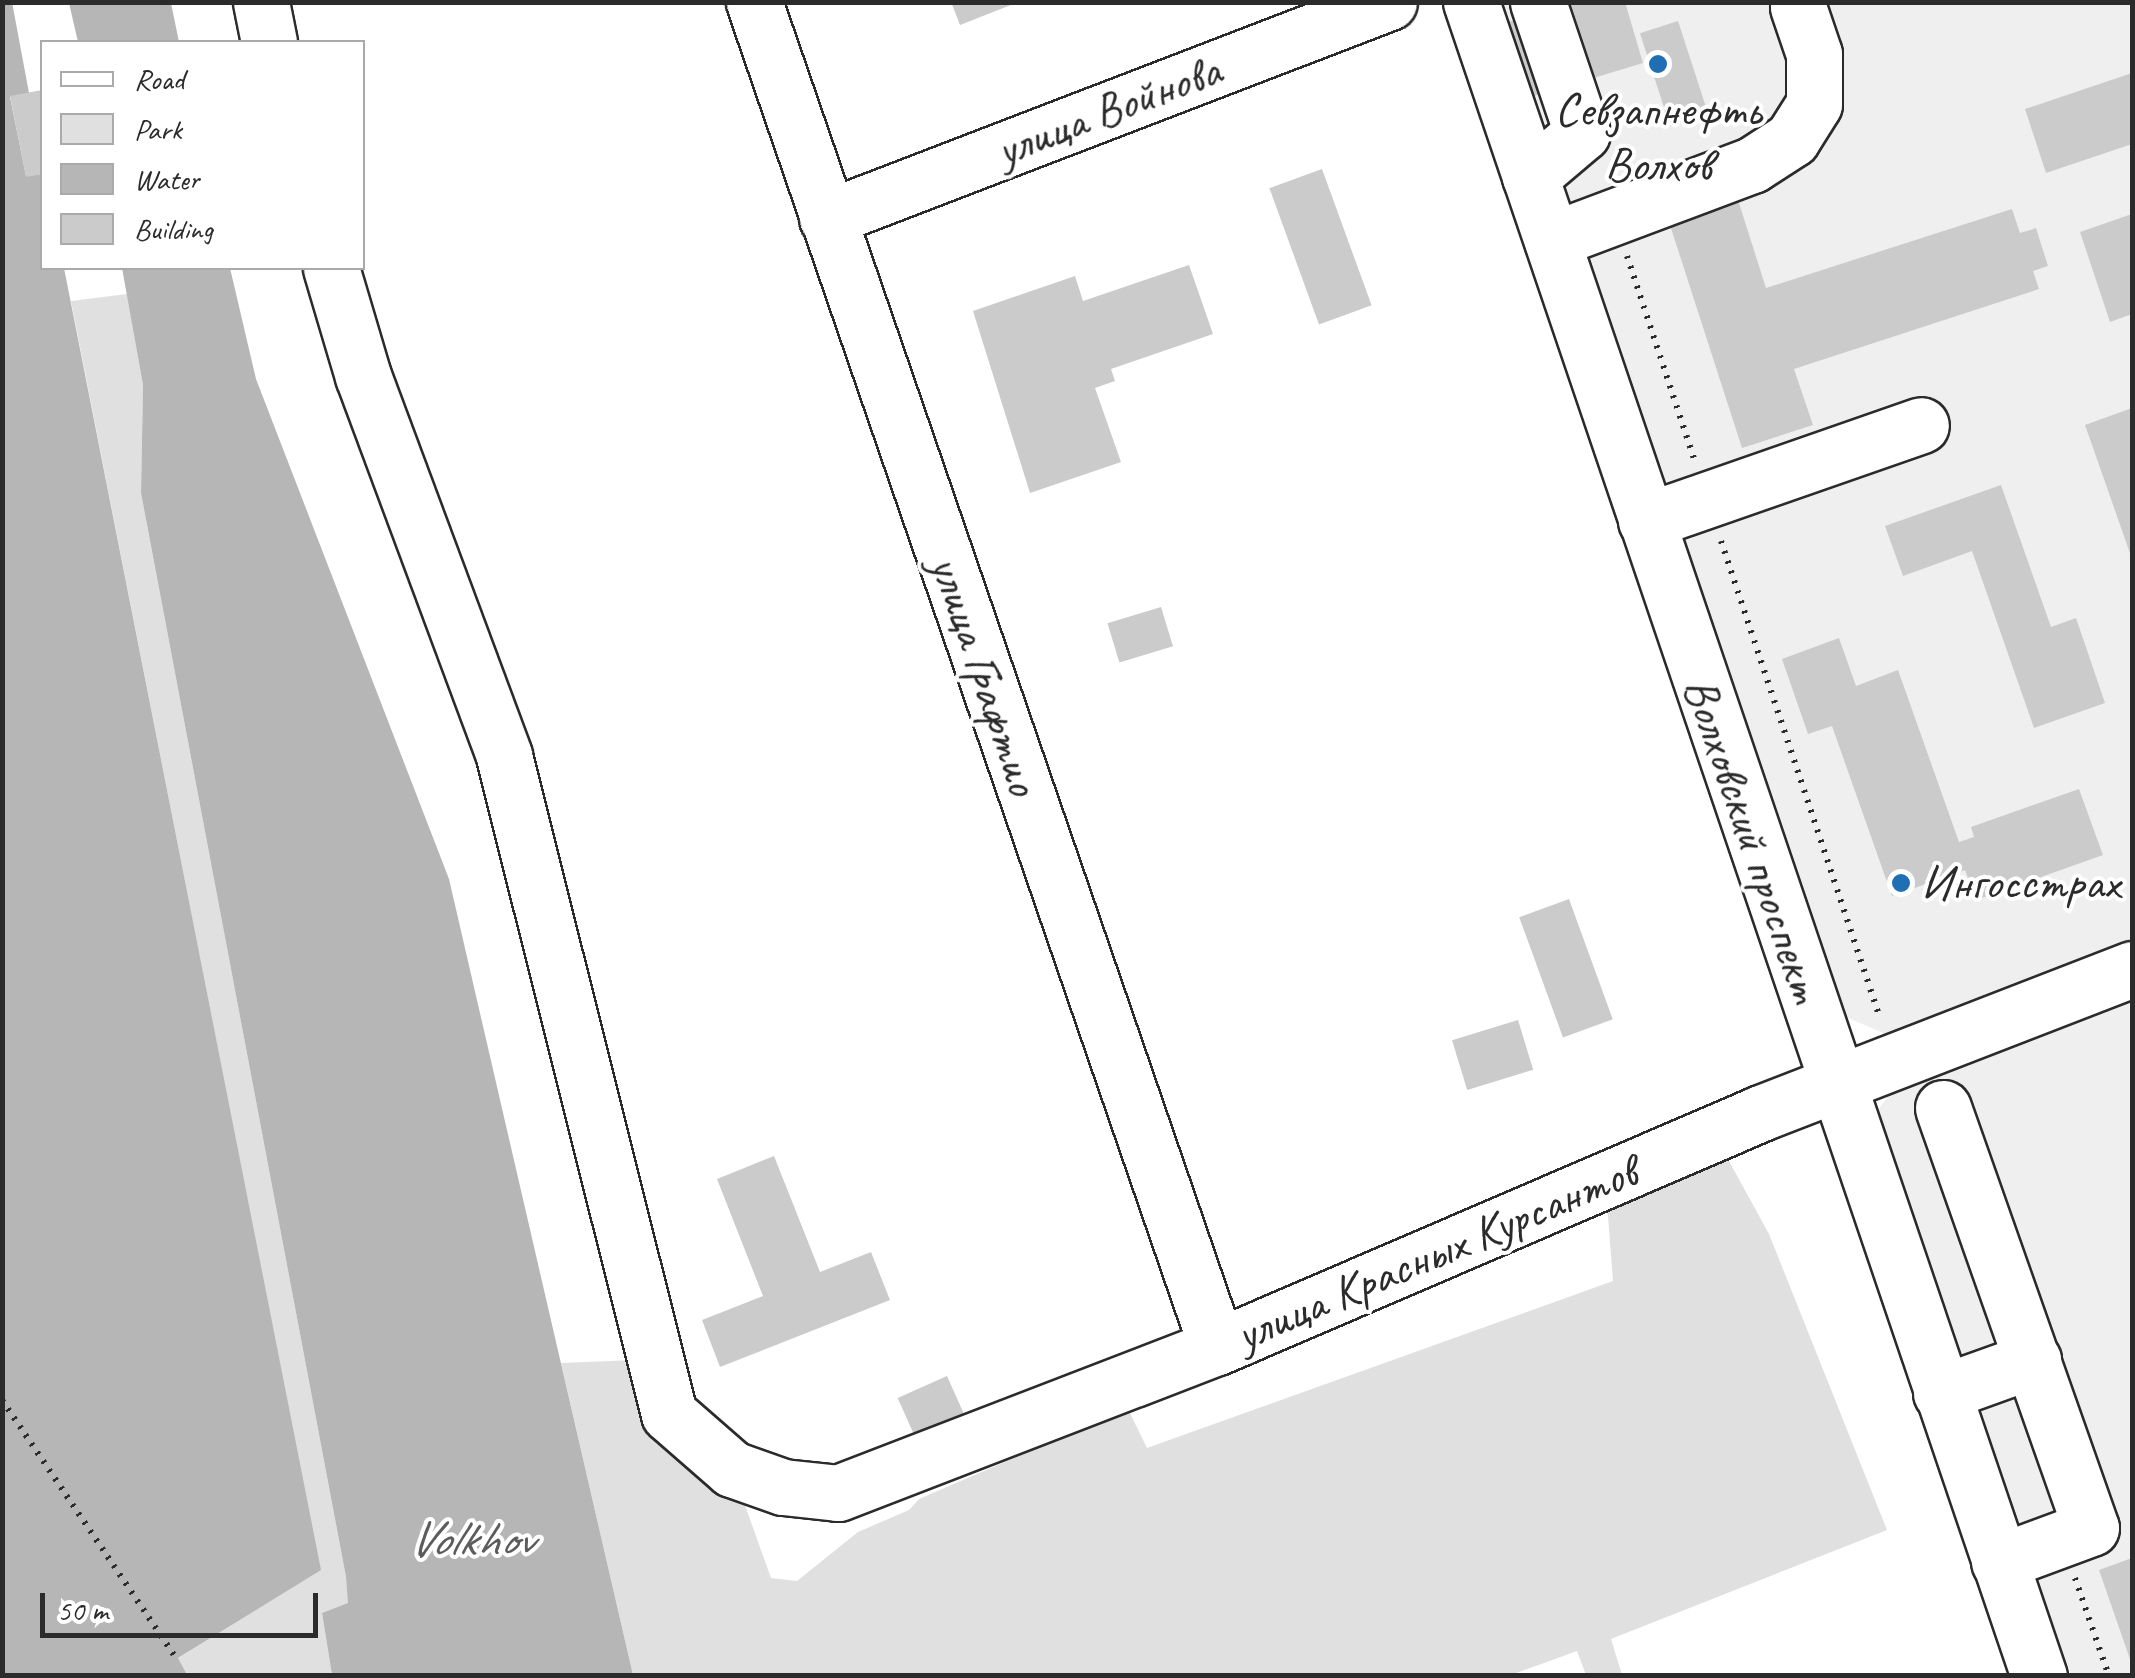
<!DOCTYPE html>
<html>
<head>
<meta charset="utf-8">
<style>
	body { margin:0 }
	#map { position:relative; width:2135px; height:1678px; overflow:hidden; background:#fff; font-family:Caveat,sans-serif }
	div>[style] { position:absolute }
	.built>* { inset:0; background:#efefef }
	.green>* { inset:0; background:#e0e0e0 }
	.water>* { inset:0; background:#b6b6b6 }
	.building>* { inset:0; background:#cbcbcb; transform-origin:0 0 }
	.path>* { height:6px; margin-top:-3px; transform-origin:0; background:repeating-linear-gradient(90deg,#2b2b2b 0 2.5px,transparent 0 10.5px) }
	.roads { filter:drop-shadow(2px 0 #2b2b2b) drop-shadow(-2px 0 #2b2b2b) drop-shadow(0 2px #2b2b2b) drop-shadow(0 -2px #2b2b2b) }
	.minor>* { height:55px; margin:-27.5px; padding:0 27.5px; transform-origin:27.5px; border-radius:27.5px; background:#fff }
	.dots>* { width:28px; height:28px; translate:-50% -50%; box-sizing:border-box; border:5px solid #fff; border-radius:50% }
	span { translate:-50% -50%; white-space:nowrap; text-align:center; line-height:1.15; -webkit-text-stroke:8px #fff; paint-order:stroke }
	.poi-label { font-size:48px; color:#2b2b2b }
	.left { translate:0 -50%; text-align:left }
	.street-label { font-size:48px; color:#2b2b2b }
	.water-label { font-size:50px; color:#5c5c5c; font-style:italic }
	.frame { position:absolute; inset:0; border:5px solid #2b2b2b; pointer-events:none }
	.legend { position:absolute; left:40px; top:40px; width:325px; height:230px; box-sizing:border-box; background:#fff; border:2px solid #aaa; margin:0; padding:12px 18px; list-style:none; font-size:30px; color:#2b2b2b }
	.legend li { display:flex; align-items:center; gap:20px; height:50px }
	.legend b { width:50px; border:2px solid #aaa }
	.scale { position:absolute; left:40px; top:1593px; width:278px; height:45px; box-sizing:border-box; border:5px solid #2b2b2b; border-top:0; padding-left:12px; font-size:30px; line-height:35px; white-space:nowrap; color:#2b2b2b; -webkit-text-stroke:8px #fff; paint-order:stroke }
</style>
</head>
<body>
<div id="map">
	<div class="built">
		<i style="clip-path:polygon(1498px 3px,2132px 3px,2132px 942px,1890px 1036px,1846px 1017px)"></i>
		<i style="clip-path:polygon(2132px 990px,2132px 1675px,2071px 1675px,1874px 1115px,1899px 1082px)"></i>
	</div>
	<div class="green">
		<i style="clip-path:polygon(127px 294px,143px 385px,141px 493px,346px 1577px,349px 1603px,322px 1613px,332px 1675px,187px 1675px,177px 1659px,320px 1569px,71px 301px)"></i>
		<i style="clip-path:polygon(1724px 1152px,1769px 1234px,1887px 1530px,1611px 1639px,1622px 1675px,1586px 1675px,1577px 1651px,1508px 1676px,633px 1675px,561px 1363px,635px 1360px,732px 1469px,771px 1578px,797px 1581px,858px 1532px,909px 1510px,919px 1499px,1128px 1409px,1147px 1448px,1613px 1281px,1607px 1203px)"></i>
	</div>
	<div class="water">
		<i style="clip-path:polygon(12px 2px,29px 93px,10px 97px,26px 176px,42px 174px,42px 268px,64px 268px,321px 1570px,178px 1658px,187px 1675px,3px 1676px,2px 3px)"></i>
		<i style="clip-path:polygon(69px 3px,171px 3px,179px 42px,78px 42px)"></i>
		<i style="clip-path:polygon(122px 268px,230px 268px,256px 379px,449px 879px,633px 1675px,332px 1675px,322px 1613px,348px 1603px,346px 1577px,141px 493px,143px 385px)"></i>
	</div>
	<div class="building">
		<i style="clip-path:polygon(951px 2px,1016px 2px,1016px 3px,960px 25px)"></i>
		<i style="clip-path:polygon(1573px 2px,1625px 2px,1643px 63px,1527px 98px,1505px 23px)"></i>
		<i style="left:1678px;top:21px;width:98px;height:40px;rotate:72deg"></i>
		<i style="clip-path:polygon(2132px 73px,2132px 144px,2046px 173px,2025px 109px)"></i>
		<i style="clip-path:polygon(42px 90px,42px 174px,26px 177px,10px 96px)"></i>
		<i style="left:1322px;top:169px;width:145px;height:56px;rotate:70deg"></i>
		<i style="clip-path:polygon(1738px 200px,1766px 288px,2012px 209px,2020px 233px,2036px 228px,2048px 266px,2033px 271px,2039px 289px,1794px 369px,1813px 425px,1742px 448px,1669px 222px)"></i>
		<i style="clip-path:polygon(2132px 214px,2132px 314px,2110px 322px,2080px 232px)"></i>
		<i style="clip-path:polygon(1189px 265px,1213px 334px,1111px 369px,1115px 381px,1095px 388px,1121px 462px,1030px 493px,973px 311px,1075px 276px,1083px 301px)"></i>
		<i style="clip-path:polygon(2132px 408px,2132px 559px,2085px 425px)"></i>
		<i style="clip-path:polygon(2001px 485px,2051px 627px,2076px 618px,2105px 703px,2034px 728px,1972px 551px,1903px 576px,1885px 526px)"></i>
		<i style="left:1161px;top:607px;width:41px;height:56px;rotate:73deg"></i>
		<i style="clip-path:polygon(1839px 638px,1856px 686px,1898px 670px,1959px 842px,1974px 837px,1971px 827px,2079px 789px,2103px 855px,1976px 900px,1965px 870px,1892px 896px,1832px 726px,1808px 734px,1782px 659px)"></i>
		<i style="left:1569px;top:899px;width:128px;height:53px;rotate:70deg"></i>
		<i style="left:1518px;top:1020px;width:52px;height:69px;rotate:73deg"></i>
		<i style="clip-path:polygon(774px 1156px,820px 1272px,871px 1252px,890px 1300px,720px 1367px,702px 1320px,763px 1296px,717px 1179px)"></i>
		<i style="left:947px;top:1376px;width:48px;height:54px;rotate:66deg"></i>
		<i style="clip-path:polygon(2132px 1558px,2132px 1665px,2099px 1570px)"></i>
	</div>
	<div class="path">
		<i style="left:1627px;top:256px;width:213px;rotate:71.7deg"></i>
		<i style="left:1721px;top:541px;width:503px;rotate:71.57deg"></i>
		<i style="left:2px;top:1400px;width:313px;rotate:56deg"></i>
		<i style="left:2075px;top:1578px;width:104px;rotate:70.9deg"></i>
	</div>
	<div class="roads">
		<div class="minor">
			<i style="left:261px;top:2px;width:41px;rotate:78.7deg"></i>
			<i style="left:754px;top:2px;width:1422px;rotate:71deg"></i>
			<i style="left:1471px;top:2px;width:1768px;rotate:71.26deg"></i>
			<i style="left:1530px;top:177px;width:68px;rotate:-40.2deg"></i>
			<i style="left:1582px;top:133px;width:138px;rotate:-108.6deg"></i>
			<i style="left:827px;top:218px;width:602px;rotate:-21.02deg"></i>
			<i style="left:1552px;top:240px;width:214px;rotate:-20.6deg"></i>
			<i style="left:1752px;top:165px;width:48px;rotate:-33deg"></i>
			<i style="left:1792px;top:139px;width:41px;rotate:-57.8deg"></i>
			<i style="left:1814px;top:104px;width:50px;rotate:-90deg"></i>
			<i style="left:1814px;top:54px;width:50px;rotate:-108.8deg"></i>
			<i style="left:331px;top:268px;width:113px;rotate:73.5deg"></i>
			<i style="left:363px;top:376px;width:405px;rotate:69.6deg"></i>
			<i style="left:504px;top:756px;width:678px;rotate:75.92deg"></i>
			<i style="left:669px;top:1414px;width:84px;rotate:41.1deg"></i>
			<i style="left:732px;top:1469px;width:54px;rotate:19.4deg"></i>
			<i style="left:783px;top:1487px;width:55px;rotate:6.2deg"></i>
			<i style="left:838px;top:1493px;width:406px;rotate:-21.1deg"></i>
			<i style="left:1217px;top:1347px;width:592px;rotate:-23.27deg"></i>
			<i style="left:1761px;top:1113px;width:398px;rotate:-21.2deg"></i>
			<i style="left:1646px;top:521px;width:291px;rotate:-19.2deg"></i>
			<i style="left:1943px;top:1108px;width:445px;rotate:70.6deg"></i>
			<i style="left:2091px;top:1528px;width:98px;rotate:159.7deg"></i>
			<i style="left:1941px;top:1393px;width:98px;rotate:-19.7deg"></i>
		</div>
	</div>
	<div class="dots">
		<i style="left:1658px;top:64px;background:#1f6fb2"></i>
		<i style="left:1901px;top:883px;background:#1f6fb2"></i>
	</div>
	<div class="poi-label">
		<span style="left:1658px;top:137px">Севзапнефть<br>Волхов</span>
		<span class="left" style="left:1921px;top:883px">Ингосстрах</span>
	</div>
	<div class="street-label">
		<span style="left:1108px;top:110px;rotate:-21deg">улица Войнова</span>
		<span style="left:985px;top:675px;rotate:71deg">улица Графтио</span>
		<span style="left:1753px;top:840px;rotate:71deg">Волховский проспект</span>
		<span style="left:1436px;top:1253px;rotate:-23deg">улица Красных Курсантов</span>
	</div>
	<div class="water-label">
		<span style="left:470px;top:1539px">Volkhov</span>
	</div>
	<div class="frame"></div>
	<ul class="legend">
	<li><b style="height:12px;background:#fff"></b>Road</li>
	<li><b style="height:28px;background:#e0e0e0"></b>Park</li>
	<li><b style="height:28px;background:#b6b6b6"></b>Water</li>
	<li><b style="height:28px;background:#cbcbcb"></b>Building</li>
	</ul>
	<div class="scale">50 m</div>
</div>
</body>
</html>
